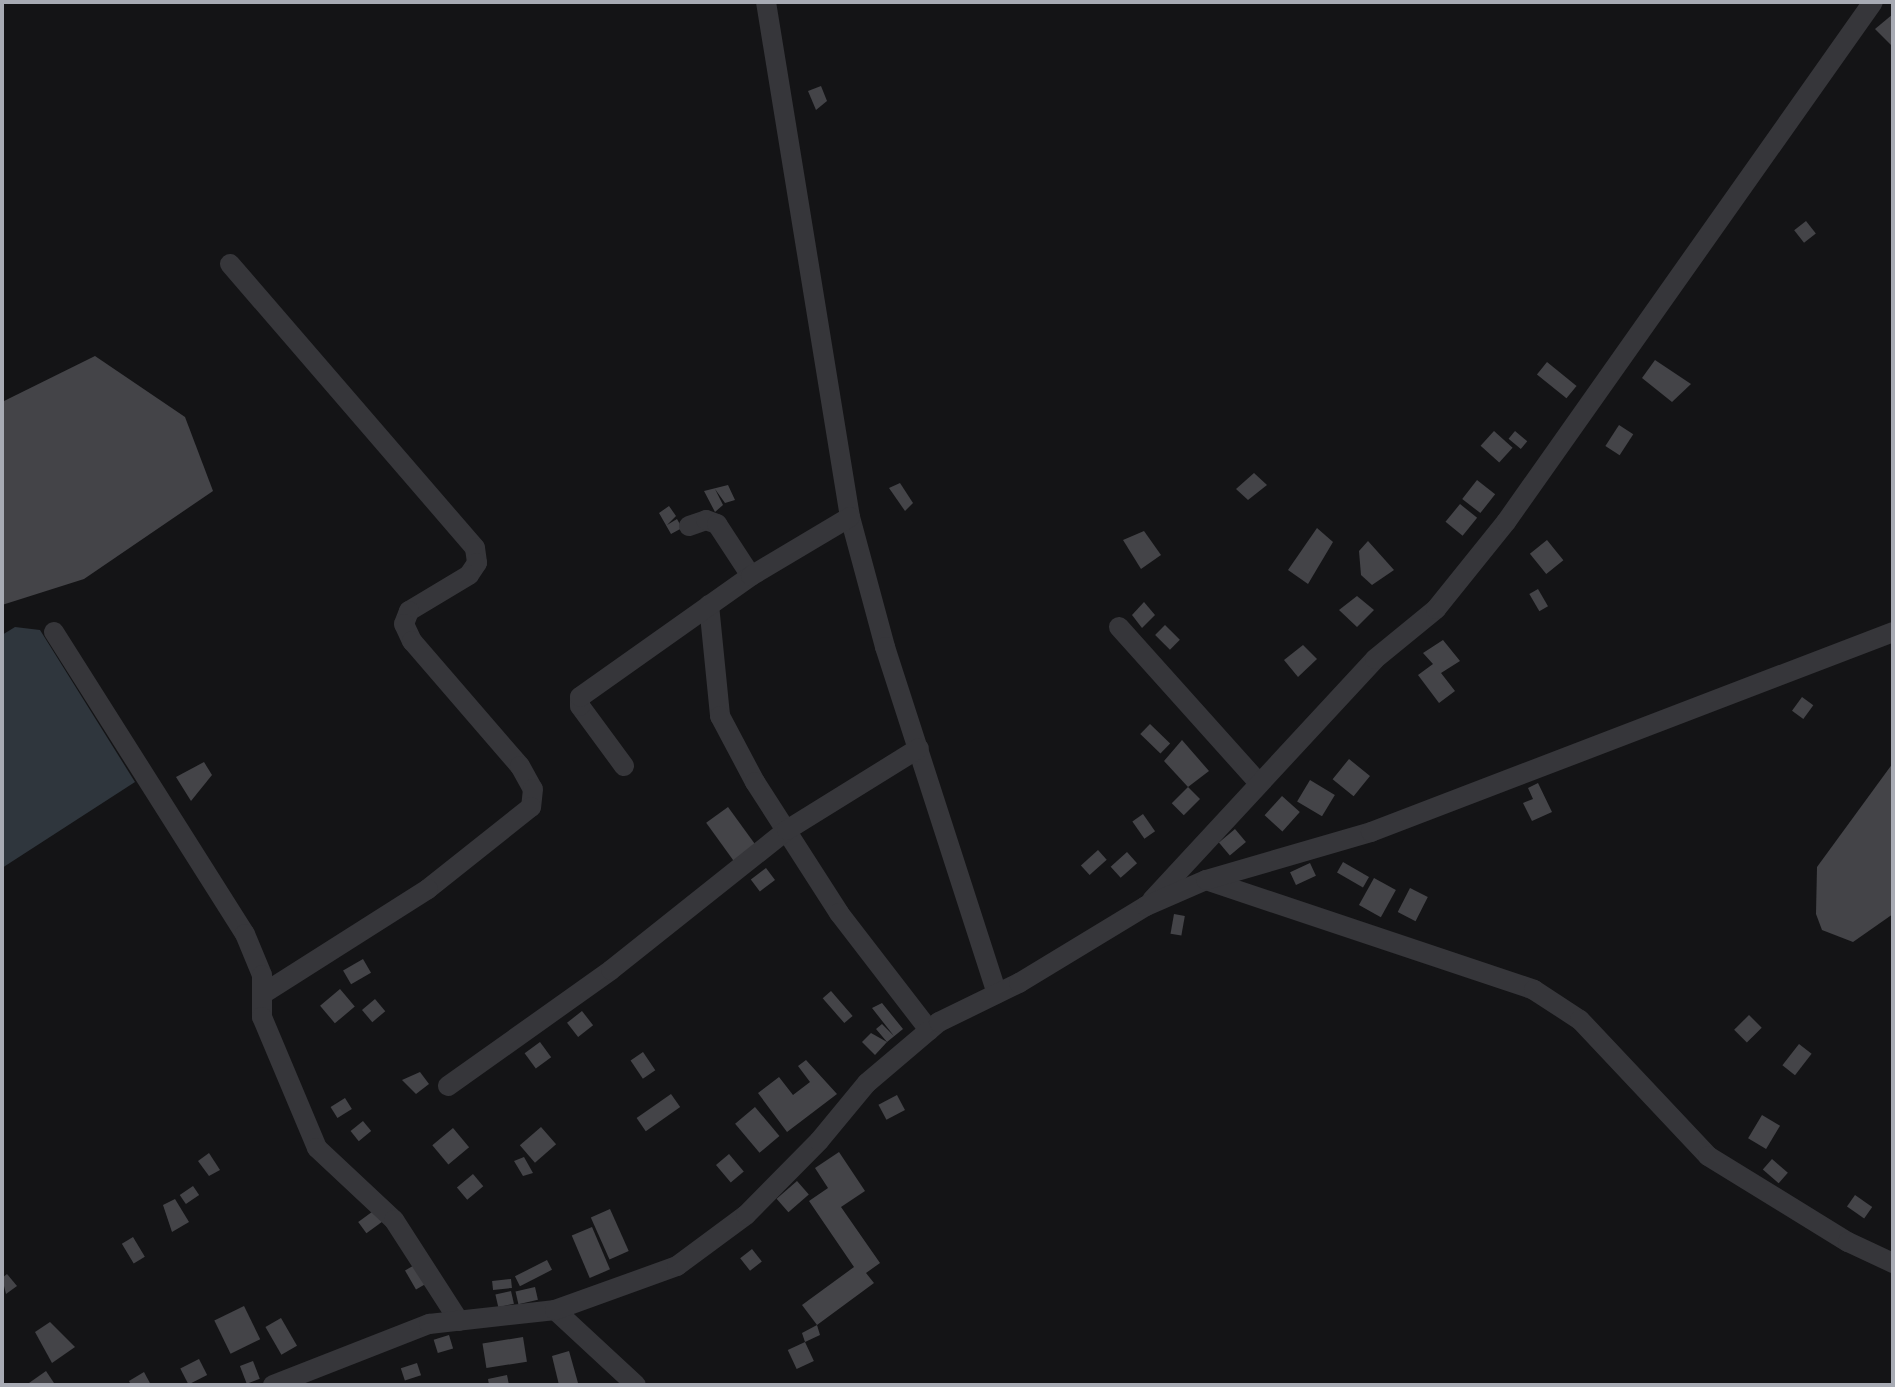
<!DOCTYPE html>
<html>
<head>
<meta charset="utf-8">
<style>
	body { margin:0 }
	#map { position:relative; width:1895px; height:1387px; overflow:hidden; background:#141416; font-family:"IBM Plex Sans",sans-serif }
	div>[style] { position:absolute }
	.water>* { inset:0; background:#2f363d }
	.building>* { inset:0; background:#444448; transform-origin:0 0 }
	.minor>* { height:20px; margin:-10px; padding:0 10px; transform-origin:10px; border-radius:10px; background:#36363a }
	span { translate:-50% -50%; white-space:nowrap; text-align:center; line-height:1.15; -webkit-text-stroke:7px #0f0f11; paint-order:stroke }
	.frame { position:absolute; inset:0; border:4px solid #a8abb4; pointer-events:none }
</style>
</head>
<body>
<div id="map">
	<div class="water">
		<i style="clip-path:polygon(15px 627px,40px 630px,135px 782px,2px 868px,2px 635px)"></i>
	</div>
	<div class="building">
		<i style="clip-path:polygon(1893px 14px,1893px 47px,1875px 29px)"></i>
		<i style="clip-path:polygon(821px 86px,827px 101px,816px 110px,808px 91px)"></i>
		<i style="left:1806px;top:221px;width:16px;height:15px;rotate:52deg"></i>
		<i style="clip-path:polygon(95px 356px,185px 417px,213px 491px,84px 579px,2px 605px,2px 402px)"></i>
		<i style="clip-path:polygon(1655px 360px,1691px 384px,1672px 402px,1642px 378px)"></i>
		<i style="left:1547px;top:362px;width:38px;height:16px;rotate:39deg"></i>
		<i style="left:1619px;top:425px;width:17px;height:25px;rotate:33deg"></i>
		<i style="left:1494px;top:431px;width:25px;height:20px;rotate:42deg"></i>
		<i style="left:1515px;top:431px;width:16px;height:10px;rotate:40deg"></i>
		<i style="clip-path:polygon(1254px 473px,1267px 485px,1248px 500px,1236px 489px)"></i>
		<i style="left:1477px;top:480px;width:23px;height:24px;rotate:38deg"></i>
		<i style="clip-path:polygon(900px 483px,913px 503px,905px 511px,889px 488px)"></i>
		<i style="clip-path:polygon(728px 485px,735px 500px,725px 503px,715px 489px,723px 505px,715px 512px,704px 491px)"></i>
		<i style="left:1460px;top:504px;width:22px;height:23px;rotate:39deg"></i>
		<i style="clip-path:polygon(669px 506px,676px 516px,667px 525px,677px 519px,682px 528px,671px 534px,659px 513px)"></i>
		<i style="clip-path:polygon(1317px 528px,1333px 542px,1308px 584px,1288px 570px)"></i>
		<i style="clip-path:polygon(1144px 531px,1161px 555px,1141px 569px,1123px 540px)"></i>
		<i style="left:1547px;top:540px;width:26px;height:22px;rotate:51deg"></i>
		<i style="clip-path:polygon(1368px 541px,1394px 570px,1372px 585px,1361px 575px,1359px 551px)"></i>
		<i style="left:1538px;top:589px;width:20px;height:10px;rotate:60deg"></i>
		<i style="clip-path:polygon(1357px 596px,1374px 610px,1357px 627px,1339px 610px)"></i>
		<i style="clip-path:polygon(1144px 602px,1155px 615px,1142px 628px,1132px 615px)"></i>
		<i style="left:1165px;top:625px;width:21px;height:14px;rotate:45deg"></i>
		<i style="clip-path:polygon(1443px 640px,1460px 661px,1441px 673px,1455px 691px,1439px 703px,1418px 675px,1433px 664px,1423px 653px)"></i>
		<i style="clip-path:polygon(1303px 645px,1317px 659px,1298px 677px,1284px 660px)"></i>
		<i style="left:1802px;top:697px;width:14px;height:17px;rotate:36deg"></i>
		<i style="left:1150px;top:724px;width:28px;height:14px;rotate:44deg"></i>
		<i style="clip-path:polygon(1182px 740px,1209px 771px,1188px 787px,1164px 761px)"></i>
		<i style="left:1349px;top:759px;width:27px;height:26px;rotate:39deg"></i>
		<i style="clip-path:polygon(204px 762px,212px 775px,191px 801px,176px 777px)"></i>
		<i style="clip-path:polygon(1893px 763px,1893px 914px,1853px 942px,1822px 930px,1816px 914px,1817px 867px)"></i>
		<i style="left:1310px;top:780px;width:29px;height:25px;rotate:31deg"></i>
		<i style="clip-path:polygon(1538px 783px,1552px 812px,1532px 821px,1523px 803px,1533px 799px,1528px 788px)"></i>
		<i style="left:1188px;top:787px;width:17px;height:23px;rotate:45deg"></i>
		<i style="left:1282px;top:796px;width:24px;height:26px;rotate:42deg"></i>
		<i style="left:728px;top:807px;width:51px;height:27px;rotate:54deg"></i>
		<i style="left:1143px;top:814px;width:21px;height:13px;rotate:55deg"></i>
		<i style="left:1235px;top:829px;width:17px;height:21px;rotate:50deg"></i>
		<i style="left:1098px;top:850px;width:13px;height:23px;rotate:48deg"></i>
		<i style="left:1127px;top:852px;width:15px;height:22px;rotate:48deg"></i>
		<i style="left:1343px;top:862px;width:30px;height:12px;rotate:30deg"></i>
		<i style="left:1310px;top:863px;width:14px;height:22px;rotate:65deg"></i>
		<i style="left:766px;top:868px;width:15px;height:19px;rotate:53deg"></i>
		<i style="left:1374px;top:878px;width:25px;height:31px;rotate:29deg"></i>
		<i style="left:1410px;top:888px;width:20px;height:27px;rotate:27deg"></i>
		<i style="left:1174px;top:914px;width:11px;height:20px;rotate:10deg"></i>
		<i style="left:363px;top:959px;width:16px;height:23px;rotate:60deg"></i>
		<i style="left:340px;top:989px;width:23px;height:26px;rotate:50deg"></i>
		<i style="left:831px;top:991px;width:33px;height:11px;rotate:49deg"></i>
		<i style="left:375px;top:999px;width:16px;height:17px;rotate:50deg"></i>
		<i style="clip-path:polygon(882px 1003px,903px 1029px,887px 1042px,876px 1029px,882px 1024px,894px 1036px,872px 1008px)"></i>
		<i style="left:582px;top:1011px;width:18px;height:19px;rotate:52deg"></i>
		<i style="left:1749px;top:1015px;width:18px;height:21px;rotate:45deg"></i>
		<i style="clip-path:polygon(871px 1033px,887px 1042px,875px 1055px,862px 1042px)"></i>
		<i style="left:540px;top:1042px;width:19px;height:19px;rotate:54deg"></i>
		<i style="left:1799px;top:1044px;width:16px;height:27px;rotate:38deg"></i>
		<i style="left:643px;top:1052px;width:22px;height:15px;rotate:56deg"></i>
		<i style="clip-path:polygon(806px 1060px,837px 1094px,787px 1132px,758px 1093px,779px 1077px,793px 1095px,810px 1082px,798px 1066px)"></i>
		<i style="clip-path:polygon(420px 1072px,429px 1084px,416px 1094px,402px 1080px)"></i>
		<i style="left:671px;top:1094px;width:16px;height:42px;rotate:55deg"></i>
		<i style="left:897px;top:1095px;width:17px;height:21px;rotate:62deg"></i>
		<i style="left:345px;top:1098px;width:13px;height:17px;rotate:58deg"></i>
		<i style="left:755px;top:1107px;width:38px;height:26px;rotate:50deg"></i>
		<i style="left:1762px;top:1115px;width:21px;height:27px;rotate:31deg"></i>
		<i style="left:363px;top:1121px;width:13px;height:16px;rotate:51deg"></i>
		<i style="left:541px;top:1127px;width:23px;height:28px;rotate:49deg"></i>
		<i style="left:453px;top:1128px;width:25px;height:27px;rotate:50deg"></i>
		<i style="clip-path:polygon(839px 1152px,865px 1191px,841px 1207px,880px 1263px,866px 1273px,874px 1283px,817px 1325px,802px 1305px,854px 1267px,809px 1201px,828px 1188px,815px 1168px)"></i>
		<i style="clip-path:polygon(209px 1153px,220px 1170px,209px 1176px,198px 1161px)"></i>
		<i style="left:729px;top:1154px;width:23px;height:17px;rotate:50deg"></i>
		<i style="clip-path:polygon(524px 1157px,533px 1173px,523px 1176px,514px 1161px)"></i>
		<i style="left:1772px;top:1159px;width:21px;height:14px;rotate:41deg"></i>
		<i style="left:473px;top:1174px;width:16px;height:21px;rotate:50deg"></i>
		<i style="left:797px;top:1181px;width:18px;height:27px;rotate:49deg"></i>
		<i style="left:193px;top:1186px;width:11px;height:16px;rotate:56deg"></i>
		<i style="left:1855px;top:1195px;width:21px;height:14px;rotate:35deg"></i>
		<i style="clip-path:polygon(175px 1199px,189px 1222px,172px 1232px,163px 1205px)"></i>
		<i style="left:376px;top:1209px;width:14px;height:22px;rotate:54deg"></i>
		<i style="left:610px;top:1209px;width:46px;height:21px;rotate:66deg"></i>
		<i style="left:592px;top:1227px;width:46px;height:22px;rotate:67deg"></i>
		<i style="left:133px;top:1237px;width:23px;height:13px;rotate:59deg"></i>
		<i style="left:752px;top:1249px;width:16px;height:15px;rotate:52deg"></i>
		<i style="left:547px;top:1260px;width:11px;height:36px;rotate:63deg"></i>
		<i style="left:418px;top:1263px;width:22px;height:15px;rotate:60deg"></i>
		<i style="clip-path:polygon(7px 1274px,17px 1286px,6px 1294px,2px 1278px)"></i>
		<i style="left:511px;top:1279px;width:9px;height:19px;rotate:84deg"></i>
		<i style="left:535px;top:1287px;width:13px;height:20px;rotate:77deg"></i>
		<i style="left:511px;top:1291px;width:13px;height:16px;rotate:77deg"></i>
		<i style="left:244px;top:1306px;width:37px;height:33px;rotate:64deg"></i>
		<i style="left:281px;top:1318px;width:32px;height:18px;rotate:60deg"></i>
		<i style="clip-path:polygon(50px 1322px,75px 1347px,52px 1363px,35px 1332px)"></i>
		<i style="clip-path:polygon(817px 1325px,820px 1335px,805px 1342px,802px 1333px)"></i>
		<i style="left:449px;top:1335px;width:14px;height:16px;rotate:73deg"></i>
		<i style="left:523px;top:1337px;width:25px;height:41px;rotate:81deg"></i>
		<i style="left:805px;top:1342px;width:21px;height:19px;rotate:65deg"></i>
		<i style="clip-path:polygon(569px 1351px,578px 1383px,559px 1385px,552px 1356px)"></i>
		<i style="left:199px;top:1359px;width:18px;height:21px;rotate:63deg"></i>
		<i style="left:253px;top:1361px;width:19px;height:14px;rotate:69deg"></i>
		<i style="left:417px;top:1363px;width:13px;height:17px;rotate:72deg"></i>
		<i style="clip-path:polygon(46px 1371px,54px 1383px,30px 1385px,29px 1383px)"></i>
		<i style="clip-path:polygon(144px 1372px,151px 1385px,131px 1385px,129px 1381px)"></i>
		<i style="clip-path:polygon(507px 1375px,509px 1385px,489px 1385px,488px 1379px)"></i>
	</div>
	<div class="minor">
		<i style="left:766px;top:2px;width:522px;rotate:80.74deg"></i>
		<i style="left:850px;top:517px;width:135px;rotate:74.9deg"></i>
		<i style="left:885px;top:647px;width:364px;rotate:72.1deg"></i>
		<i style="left:230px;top:264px;width:375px;rotate:49.2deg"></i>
		<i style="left:475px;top:548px;width:15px;rotate:82deg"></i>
		<i style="left:477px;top:563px;width:14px;rotate:124deg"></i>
		<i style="left:469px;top:575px;width:70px;rotate:149deg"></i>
		<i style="left:409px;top:611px;width:14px;rotate:111deg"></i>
		<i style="left:404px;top:624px;width:19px;rotate:65deg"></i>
		<i style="left:412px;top:641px;width:165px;rotate:49.2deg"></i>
		<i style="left:520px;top:766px;width:26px;rotate:61deg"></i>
		<i style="left:533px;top:789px;width:18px;rotate:96deg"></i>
		<i style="left:531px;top:807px;width:132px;rotate:141.5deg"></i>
		<i style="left:428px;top:889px;width:194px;rotate:147.6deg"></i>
		<i style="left:689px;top:526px;width:18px;rotate:-19deg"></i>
		<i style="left:706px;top:520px;width:12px;rotate:20deg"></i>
		<i style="left:717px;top:524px;width:62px;rotate:56.8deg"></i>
		<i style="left:709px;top:605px;width:112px;rotate:84.3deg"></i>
		<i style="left:720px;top:716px;width:75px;rotate:62.1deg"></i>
		<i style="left:755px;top:782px;width:156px;rotate:57.3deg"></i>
		<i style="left:839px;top:913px;width:148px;rotate:52.4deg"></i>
		<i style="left:1119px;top:627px;width:210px;rotate:48.1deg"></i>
		<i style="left:54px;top:632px;width:357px;rotate:57.7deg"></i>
		<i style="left:245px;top:934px;width:44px;rotate:67.5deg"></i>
		<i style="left:262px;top:975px;width:42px;rotate:90deg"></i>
		<i style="left:262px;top:1017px;width:142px;rotate:67.2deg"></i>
		<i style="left:317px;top:1148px;width:105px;rotate:43.1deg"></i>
		<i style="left:394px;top:1220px;width:120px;rotate:57.2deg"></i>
		<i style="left:624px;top:766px;width:74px;rotate:-126.3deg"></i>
		<i style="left:580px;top:706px;width:9px;rotate:-90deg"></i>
		<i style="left:580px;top:697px;width:209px;rotate:-35.3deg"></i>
		<i style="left:751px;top:576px;width:115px;rotate:-30.8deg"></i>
		<i style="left:1206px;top:880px;width:346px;rotate:18.5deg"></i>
		<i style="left:1534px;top:990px;width:55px;rotate:33.1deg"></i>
		<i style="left:1580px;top:1020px;width:187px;rotate:46.7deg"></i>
		<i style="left:1708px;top:1156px;width:164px;rotate:31.6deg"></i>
		<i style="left:1848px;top:1242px;width:50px;rotate:25deg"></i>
		<i style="left:1152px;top:900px;width:328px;rotate:-47.2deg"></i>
		<i style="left:1375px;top:659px;width:79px;rotate:-39.3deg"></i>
		<i style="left:1436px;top:609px;width:112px;rotate:-51.2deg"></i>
		<i style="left:1506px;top:522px;width:636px;rotate:-54.79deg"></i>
		<i style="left:448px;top:1086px;width:200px;rotate:-35.4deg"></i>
		<i style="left:611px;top:970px;width:225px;rotate:-38.5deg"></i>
		<i style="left:787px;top:830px;width:155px;rotate:-31.8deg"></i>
		<i style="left:555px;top:1310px;width:110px;rotate:42.8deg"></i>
		<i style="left:273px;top:1385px;width:168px;rotate:-21.4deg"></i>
		<i style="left:429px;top:1324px;width:127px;rotate:-6.3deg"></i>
		<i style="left:555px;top:1310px;width:130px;rotate:-19.8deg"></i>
		<i style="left:677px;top:1266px;width:86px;rotate:-36.5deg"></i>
		<i style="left:746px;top:1215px;width:104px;rotate:-45.4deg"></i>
		<i style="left:819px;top:1141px;width:75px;rotate:-50.4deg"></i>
		<i style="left:867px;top:1083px;width:94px;rotate:-40.3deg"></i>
		<i style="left:939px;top:1022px;width:89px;rotate:-26deg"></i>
		<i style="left:1019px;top:983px;width:149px;rotate:-31.2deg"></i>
		<i style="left:1146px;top:906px;width:65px;rotate:-23.4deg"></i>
		<i style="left:1206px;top:880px;width:172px;rotate:-16.2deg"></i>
		<i style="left:1371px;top:832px;width:559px;rotate:-20.96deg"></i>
	</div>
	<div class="frame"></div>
</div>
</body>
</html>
